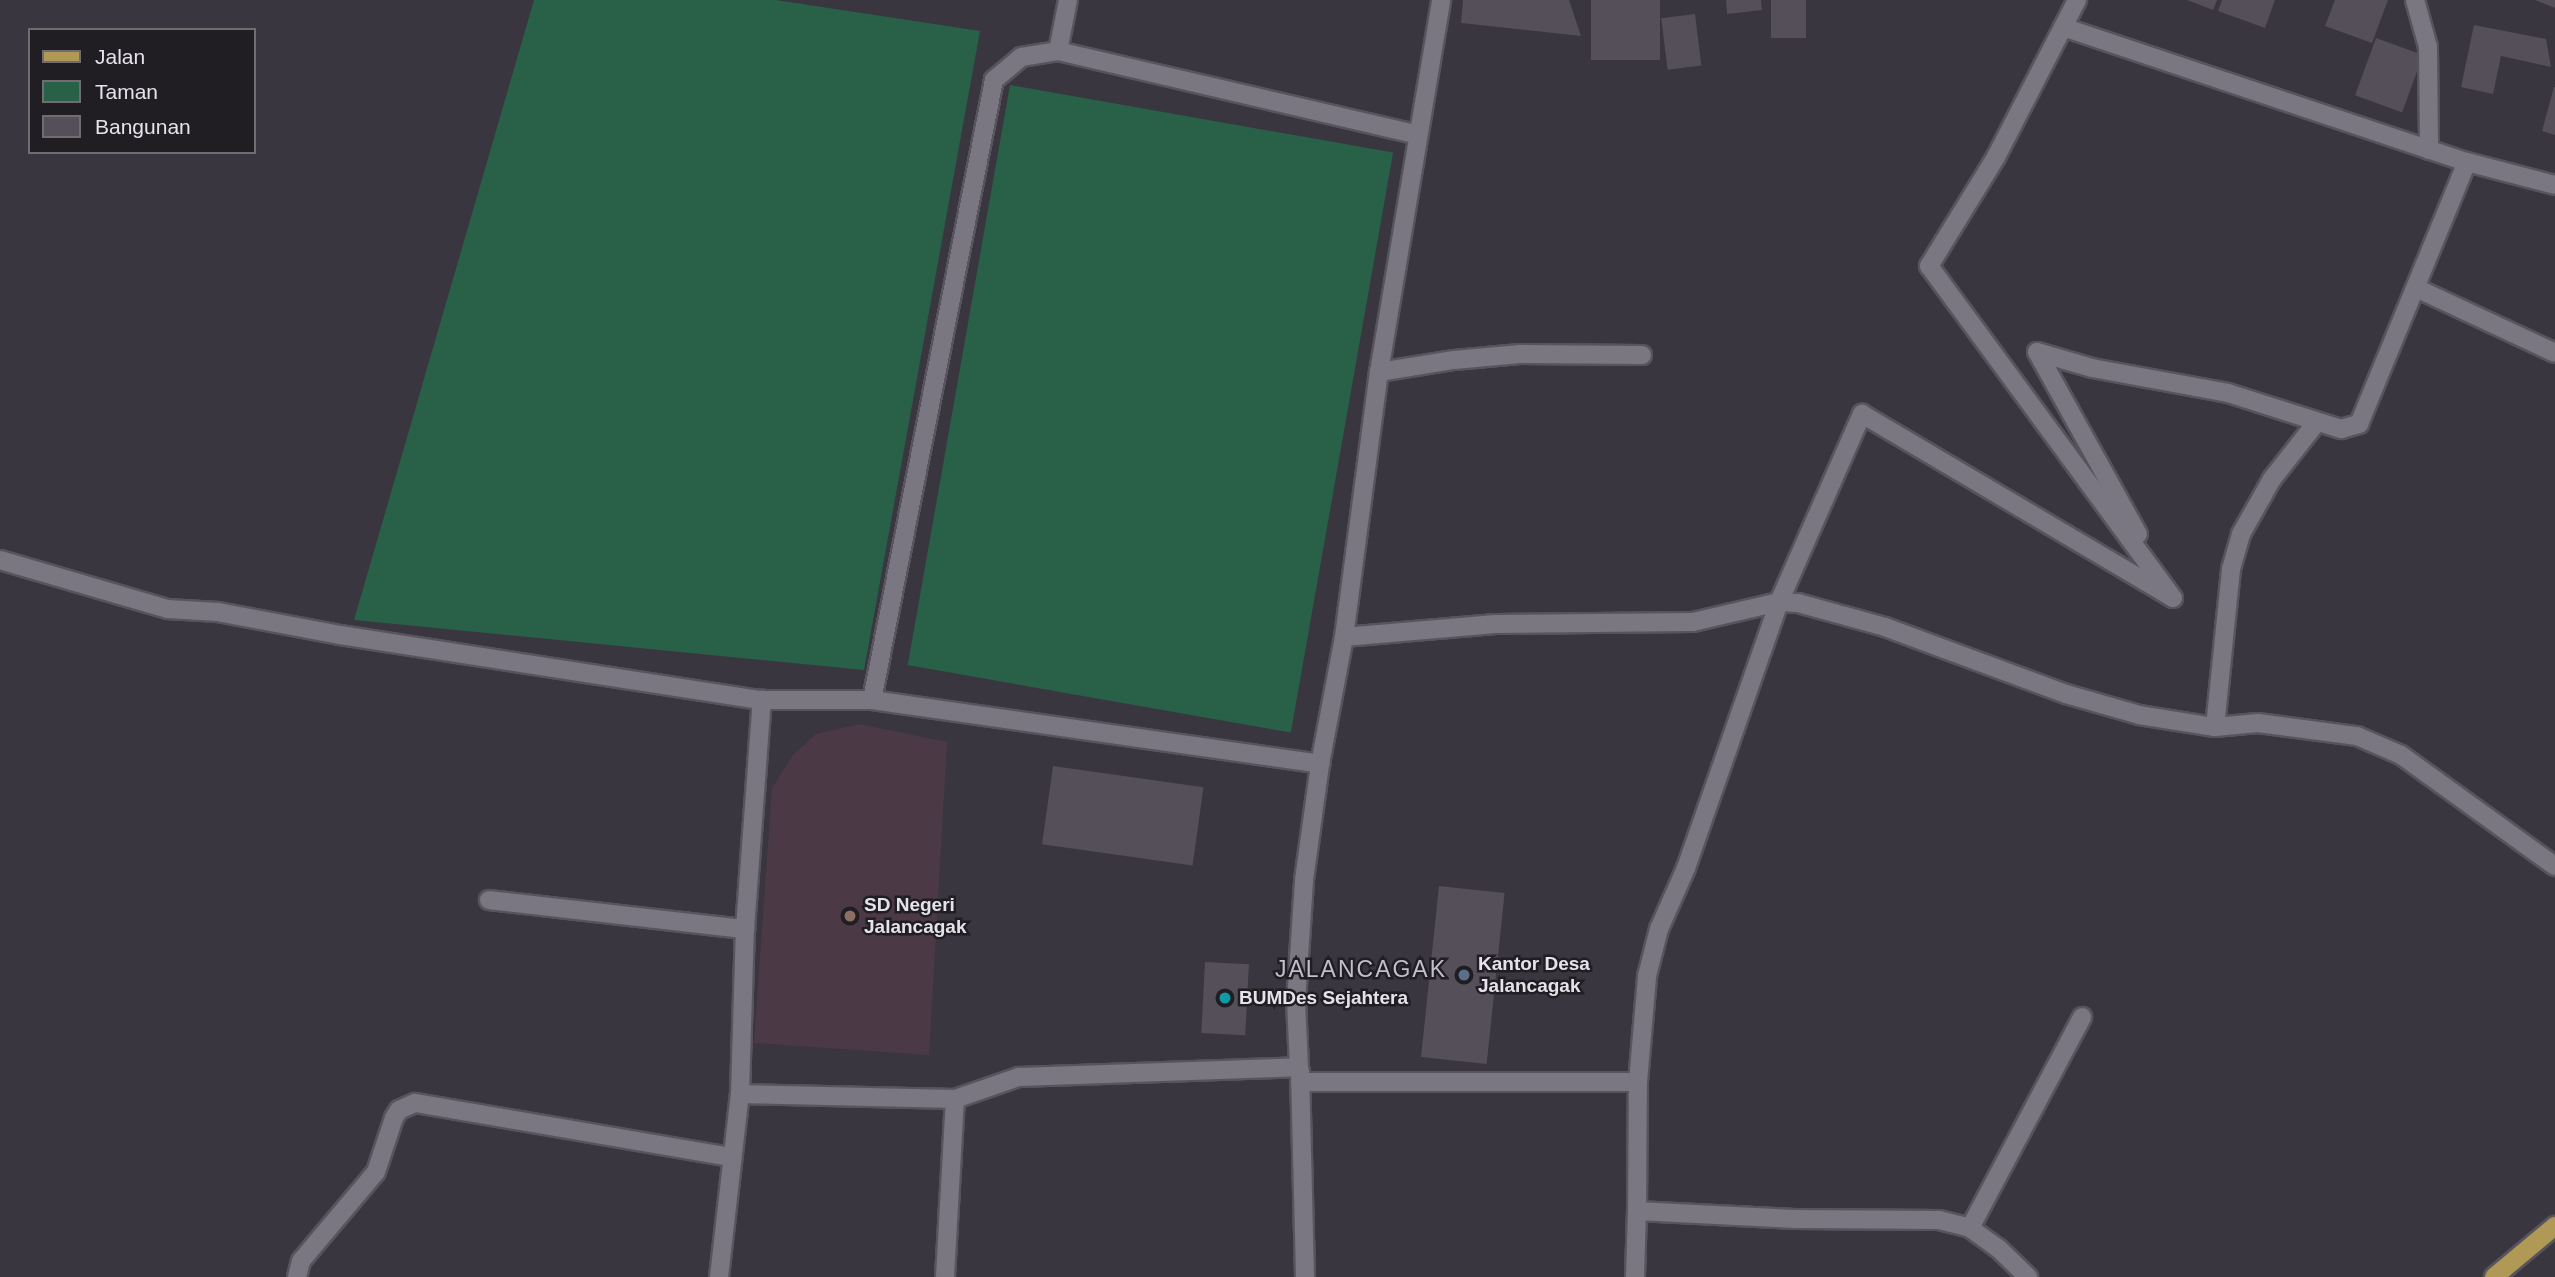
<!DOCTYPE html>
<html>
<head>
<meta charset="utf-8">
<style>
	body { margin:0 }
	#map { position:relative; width:2555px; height:1277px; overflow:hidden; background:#393640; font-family:Arial,sans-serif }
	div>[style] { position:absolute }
	.education>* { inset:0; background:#4b3a45 }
	.green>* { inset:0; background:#286148; transform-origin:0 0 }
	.building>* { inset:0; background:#544f59; transform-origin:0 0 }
	.roads { filter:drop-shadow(2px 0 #57545d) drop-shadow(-2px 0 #57545d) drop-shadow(0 2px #57545d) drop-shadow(0 -2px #57545d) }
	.minor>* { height:18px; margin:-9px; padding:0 9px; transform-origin:9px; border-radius:9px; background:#7a7682 }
	.major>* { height:18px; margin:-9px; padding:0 9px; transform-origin:9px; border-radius:9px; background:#b09855 }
	.dots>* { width:19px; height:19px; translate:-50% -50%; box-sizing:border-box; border:4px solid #201e23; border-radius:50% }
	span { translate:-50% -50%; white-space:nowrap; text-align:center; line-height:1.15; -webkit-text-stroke:5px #201e23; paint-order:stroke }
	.poi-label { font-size:19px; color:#e5e2e9; font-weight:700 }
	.left { translate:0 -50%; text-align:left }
	.quarter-label { font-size:23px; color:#c2beca; letter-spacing:2px }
	.legend { position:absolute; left:28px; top:28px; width:228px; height:126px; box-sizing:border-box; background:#201e23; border:2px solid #6f6c72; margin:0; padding:9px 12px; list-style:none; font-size:21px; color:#e5e2e9 }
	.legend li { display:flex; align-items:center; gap:14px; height:35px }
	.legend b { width:35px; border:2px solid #6f6c72 }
</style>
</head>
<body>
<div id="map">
	<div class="education">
		<i style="clip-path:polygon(859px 724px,947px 742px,929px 1055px,754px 1043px,772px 788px,793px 755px,816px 734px)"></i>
	</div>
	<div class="green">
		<i style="clip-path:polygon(534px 0,776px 0,980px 31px,864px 670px,354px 620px)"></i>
		<i style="left:1010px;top:85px;width:389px;height:589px;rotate:10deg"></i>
	</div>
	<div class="building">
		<i style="clip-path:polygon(1463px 0,1569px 0,1581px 36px,1461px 23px)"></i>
		<i style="left:1591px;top:0;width:69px;height:60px"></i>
		<i style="clip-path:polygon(1726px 0,1761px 0,1762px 10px,1727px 14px)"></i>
		<i style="left:1771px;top:0;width:35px;height:38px"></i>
		<i style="clip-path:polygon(2187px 0,2217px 0,2213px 10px)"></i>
		<i style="clip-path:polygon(2222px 0,2275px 0,2265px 28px,2218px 11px)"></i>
		<i style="clip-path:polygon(2335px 0,2388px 0,2372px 43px,2325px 26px)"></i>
		<i style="clip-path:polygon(2535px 0,2555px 0,2555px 8px)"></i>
		<i style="left:1695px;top:14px;width:52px;height:34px;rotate:83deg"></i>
		<i style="clip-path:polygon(2474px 25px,2546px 39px,2551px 67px,2501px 56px,2493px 94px,2461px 87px)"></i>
		<i style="left:2376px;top:38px;width:50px;height:61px;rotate:20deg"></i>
		<i style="clip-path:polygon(2554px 87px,2555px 87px,2555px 135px,2542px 131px)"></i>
		<i style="left:1053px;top:766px;width:152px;height:79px;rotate:8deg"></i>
		<i style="left:1439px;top:886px;width:66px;height:172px;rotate:6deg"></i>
		<i style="left:1205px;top:962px;width:44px;height:71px;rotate:3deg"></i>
	</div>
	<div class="roads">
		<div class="minor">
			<i style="left:2415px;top:0;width:49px;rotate:74.5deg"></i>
			<i style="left:2428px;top:47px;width:103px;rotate:89.4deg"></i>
			<i style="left:2063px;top:27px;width:426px;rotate:18.5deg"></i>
			<i style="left:2467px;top:162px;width:91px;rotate:14.6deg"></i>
			<i style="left:1058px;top:51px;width:52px;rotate:-78.9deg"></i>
			<i style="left:2418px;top:289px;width:151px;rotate:25deg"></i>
			<i style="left:1379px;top:372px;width:76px;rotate:-9.1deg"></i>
			<i style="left:1454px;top:360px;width:66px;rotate:-5.2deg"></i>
			<i style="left:1520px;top:354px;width:122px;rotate:0.5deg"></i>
			<i style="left:2138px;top:534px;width:208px;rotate:-119deg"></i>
			<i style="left:2037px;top:352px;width:57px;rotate:16.2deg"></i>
			<i style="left:2092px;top:368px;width:138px;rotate:10.4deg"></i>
			<i style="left:2228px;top:393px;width:119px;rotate:17.7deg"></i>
			<i style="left:2341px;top:429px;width:19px;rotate:-16deg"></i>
			<i style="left:2359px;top:424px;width:283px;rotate:-67.6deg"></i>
			<i style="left:0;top:560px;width:175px;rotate:16.3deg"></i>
			<i style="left:168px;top:609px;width:50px;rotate:3.4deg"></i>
			<i style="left:218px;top:612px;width:124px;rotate:10.7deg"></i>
			<i style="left:340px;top:635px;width:427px;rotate:8.8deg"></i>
			<i style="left:762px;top:700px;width:110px"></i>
			<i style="left:872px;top:700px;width:453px;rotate:8.1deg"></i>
			<i style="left:1344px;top:637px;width:152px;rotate:-4.9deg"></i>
			<i style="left:1495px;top:624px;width:198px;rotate:-0.6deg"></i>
			<i style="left:1693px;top:622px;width:88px;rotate:-13.1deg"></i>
			<i style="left:1779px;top:602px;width:19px;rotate:3deg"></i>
			<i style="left:1798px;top:603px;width:90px;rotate:15.4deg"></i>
			<i style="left:1885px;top:627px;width:193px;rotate:20.3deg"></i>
			<i style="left:2066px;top:694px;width:76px;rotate:16deg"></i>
			<i style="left:2139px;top:715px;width:77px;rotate:9deg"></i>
			<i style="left:2215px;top:727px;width:43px;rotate:-5.3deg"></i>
			<i style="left:2258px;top:723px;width:100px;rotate:7.5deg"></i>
			<i style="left:2357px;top:736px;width:48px;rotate:23.4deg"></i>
			<i style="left:2401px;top:755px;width:190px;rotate:35.8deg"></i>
			<i style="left:872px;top:700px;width:632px;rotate:-78.87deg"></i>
			<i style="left:994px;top:80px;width:35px;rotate:-40deg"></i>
			<i style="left:1021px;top:57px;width:37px;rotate:-9deg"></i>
			<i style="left:1058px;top:51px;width:370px;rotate:13.1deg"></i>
			<i style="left:2215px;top:727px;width:159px;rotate:-84.2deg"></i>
			<i style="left:2231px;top:569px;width:36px;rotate:-74deg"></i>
			<i style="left:2241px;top:534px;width:63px;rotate:-60.6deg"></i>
			<i style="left:2272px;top:479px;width:71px;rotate:-51.8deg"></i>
			<i style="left:489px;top:900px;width:258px;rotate:6.5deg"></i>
			<i style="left:1300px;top:1071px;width:206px;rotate:88.6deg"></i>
			<i style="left:1300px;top:1082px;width:338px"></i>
			<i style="left:740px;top:1094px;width:215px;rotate:1.3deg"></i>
			<i style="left:955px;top:1099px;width:68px;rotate:-19deg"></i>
			<i style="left:1019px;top:1077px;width:280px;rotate:-2deg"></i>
			<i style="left:1299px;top:1067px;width:65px;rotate:-92.6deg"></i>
			<i style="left:1296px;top:1002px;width:122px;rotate:-86.2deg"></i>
			<i style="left:1304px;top:880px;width:117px;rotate:-82.1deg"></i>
			<i style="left:1320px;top:764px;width:129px;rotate:-79.3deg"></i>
			<i style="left:1344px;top:637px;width:267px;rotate:-82.5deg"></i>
			<i style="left:1379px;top:372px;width:377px;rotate:-80.5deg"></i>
			<i style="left:1637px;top:1211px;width:129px;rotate:-89.6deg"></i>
			<i style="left:1638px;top:1082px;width:106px;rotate:-85.1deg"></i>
			<i style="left:1647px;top:976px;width:49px;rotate:-75.7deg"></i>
			<i style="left:1659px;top:929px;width:67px;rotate:-66.1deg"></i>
			<i style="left:1686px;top:868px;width:282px;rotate:-70.7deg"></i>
			<i style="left:1779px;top:602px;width:206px;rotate:-66.2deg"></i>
			<i style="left:1862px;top:414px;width:361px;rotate:30.6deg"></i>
			<i style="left:2173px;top:598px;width:412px;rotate:-126.3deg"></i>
			<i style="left:1929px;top:266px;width:128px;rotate:-58.4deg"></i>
			<i style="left:1996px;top:157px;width:177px;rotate:-62.7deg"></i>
			<i style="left:1970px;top:1228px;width:239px;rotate:-62deg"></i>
			<i style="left:297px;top:1277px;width:16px;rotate:-76deg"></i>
			<i style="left:301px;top:1261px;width:116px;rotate:-49.9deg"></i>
			<i style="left:376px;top:1172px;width:57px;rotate:-71.6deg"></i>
			<i style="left:394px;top:1118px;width:9px;rotate:-58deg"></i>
			<i style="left:399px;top:1110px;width:17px;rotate:-24deg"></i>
			<i style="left:415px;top:1103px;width:322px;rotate:9.7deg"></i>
			<i style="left:719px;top:1277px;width:184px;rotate:-83.5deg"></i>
			<i style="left:740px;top:1094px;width:165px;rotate:-88.3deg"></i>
			<i style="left:745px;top:929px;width:230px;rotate:-85.8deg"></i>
			<i style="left:945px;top:1277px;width:178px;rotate:-86.8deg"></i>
			<i style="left:1635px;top:1277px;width:66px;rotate:-88.3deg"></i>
			<i style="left:1637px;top:1211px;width:158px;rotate:2.9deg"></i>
			<i style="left:1795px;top:1219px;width:144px;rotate:0.4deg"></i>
			<i style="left:1939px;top:1220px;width:32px;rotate:14deg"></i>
			<i style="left:1970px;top:1228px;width:34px;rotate:36deg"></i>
			<i style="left:1998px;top:1248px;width:42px;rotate:44deg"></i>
		</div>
		<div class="major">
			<i style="left:2494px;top:1277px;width:80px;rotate:-39.9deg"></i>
		</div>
	</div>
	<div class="dots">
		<i style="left:850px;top:916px;background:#8d6e63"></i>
		<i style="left:1464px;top:975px;background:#5c6f8a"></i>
		<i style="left:1225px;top:998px;background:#0f9aa8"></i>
	</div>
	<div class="poi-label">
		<span class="left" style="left:864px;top:916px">SD Negeri<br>Jalancagak</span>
		<span class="left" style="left:1478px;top:975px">Kantor Desa<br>Jalancagak</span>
		<span class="left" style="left:1239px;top:998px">BUMDes Sejahtera</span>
	</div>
	<div class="quarter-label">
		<span style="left:1361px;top:969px">JALANCAGAK</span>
	</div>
	<ul class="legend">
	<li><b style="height:9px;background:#b09855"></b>Jalan</li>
	<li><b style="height:19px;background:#286148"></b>Taman</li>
	<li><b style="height:19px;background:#544f59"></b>Bangunan</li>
	</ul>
</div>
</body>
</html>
